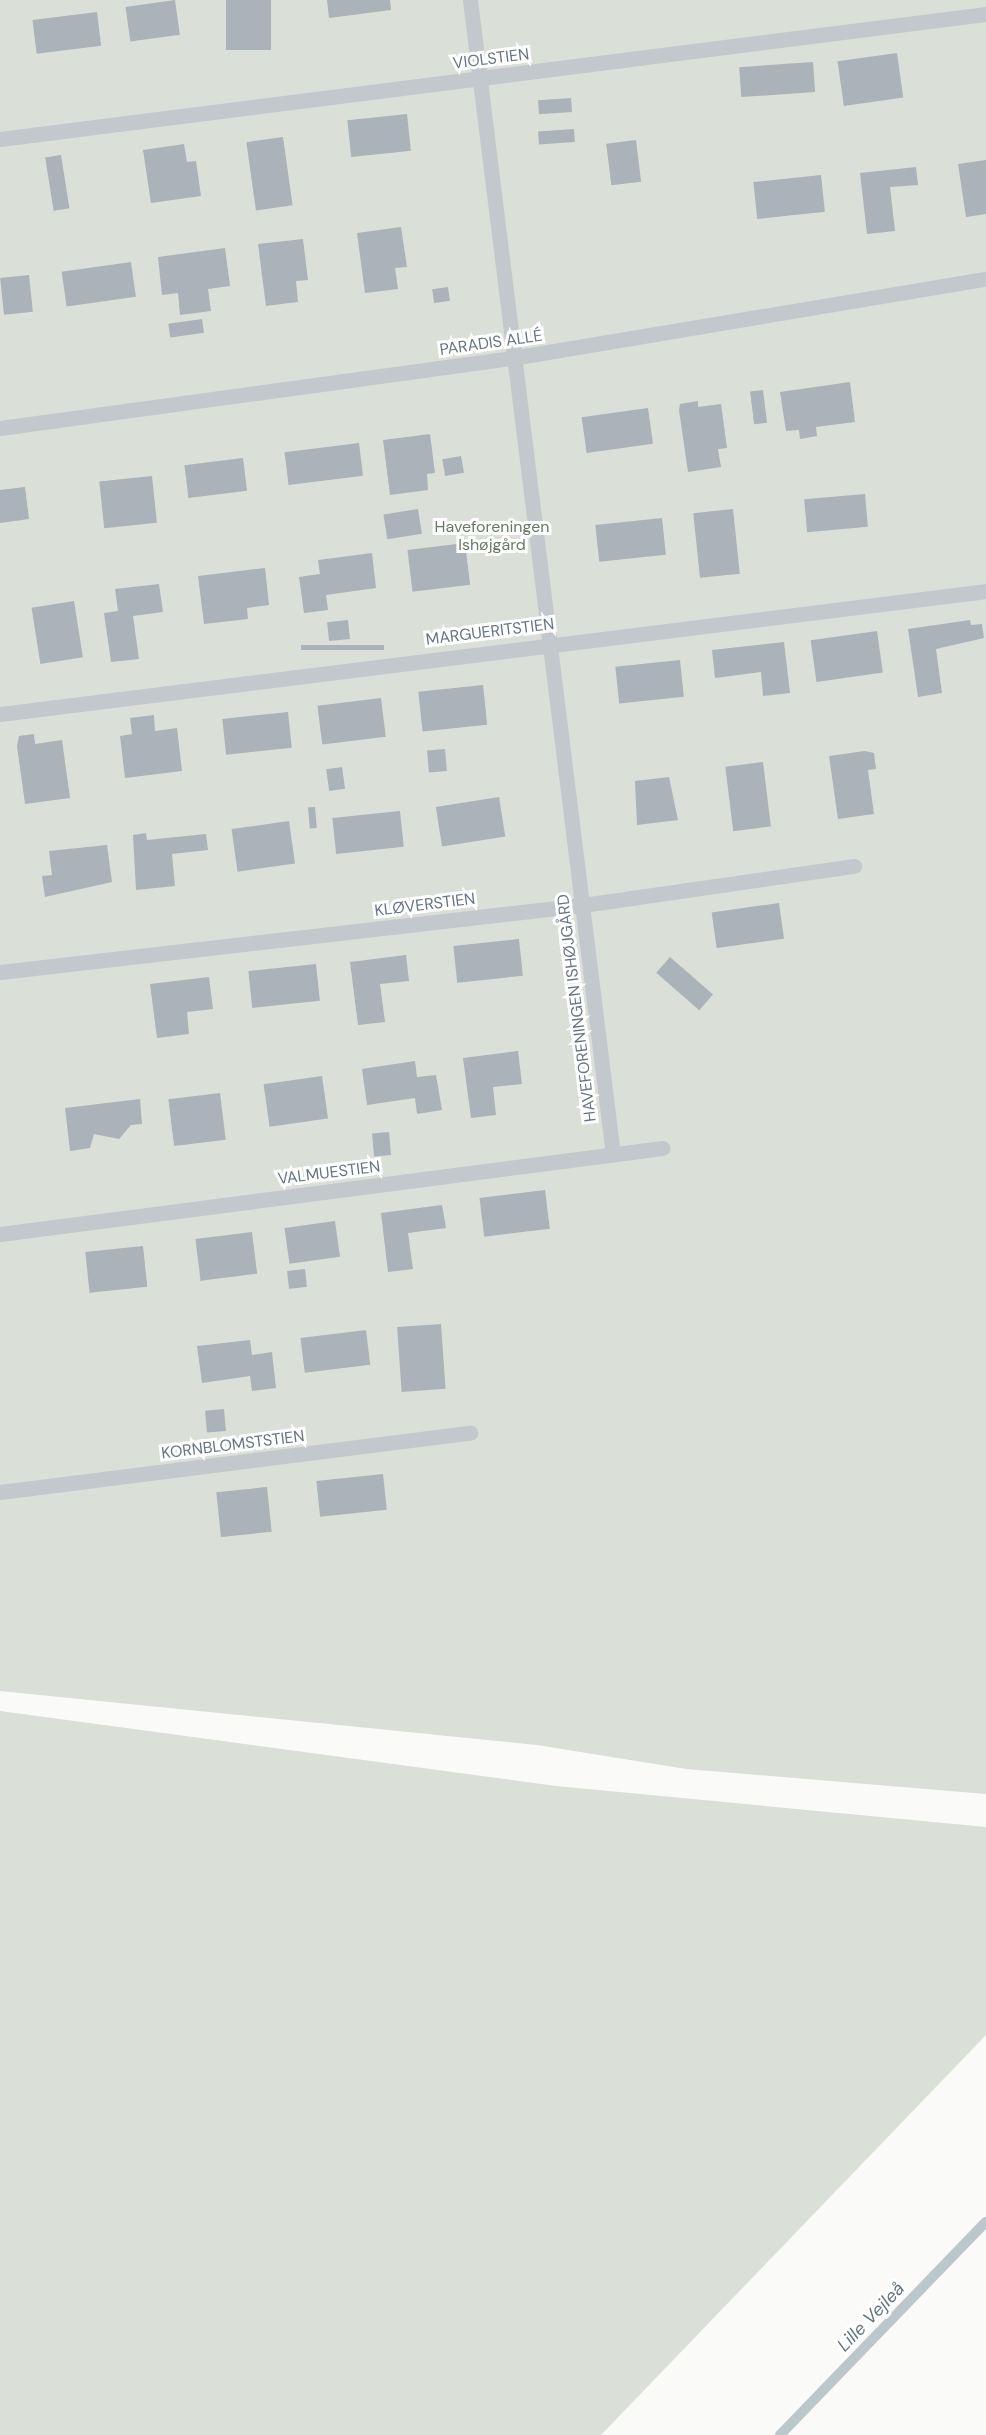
<!DOCTYPE html>
<html>
<head>
<meta charset="utf-8">
<style>
	body { margin:0 }
	#map { position:relative; width:986px; height:2435px; overflow:hidden; background:#fafaf8; font-family:"DM Sans",sans-serif }
	div>[style] { position:absolute }
	.green>* { inset:0; background:#dadfd7 }
	.stream>* { height:10px; margin:-5px; padding:0 5px; transform-origin:5px; border-radius:5px; background:#bbc7cb }
	.building>* { inset:0; background:#aab3b9; transform-origin:0 0 }
	.lane>* { height:15px; margin:-7.5px; padding:0 7.5px; transform-origin:7.5px; border-radius:7.5px; background:#c3c8cc }
	span { translate:-50% -50%; white-space:nowrap; text-align:center; line-height:1.15; -webkit-text-stroke:6px #fff; paint-order:stroke }
	.street-label { font-size:16px; color:#657683 }
	.park-label { font-size:16px; color:#687a64 }
	.water-label { font-size:18px; color:#60757c; font-style:italic }
</style>
</head>
<body>
<div id="map">
	<div class="green">
		<i style="clip-path:polygon(0 0,986px 0,986px 1794px,686px 1769px,537px 1745px,0 1691px)"></i>
		<i style="clip-path:polygon(0 1711px,556px 1786px,986px 1827px,986px 2035px,601px 2435px,0 2435px)"></i>
	</div>
	<div class="stream">
		<i style="left:780px;top:2435px;width:296px;rotate:-46deg"></i>
	</div>
	<div class="building">
		<i style="left:175px;top:0;width:35px;height:50px;rotate:82deg"></i>
		<i style="left:226px;top:0;width:45px;height:50px"></i>
		<i style="clip-path:polygon(327px 0,390px 0,391px 10px,329px 18px)"></i>
		<i style="left:97px;top:12px;width:34px;height:65px;rotate:83deg"></i>
		<i style="left:897px;top:53px;width:45px;height:60px;rotate:82deg"></i>
		<i style="left:813px;top:62px;width:30px;height:74px;rotate:86deg"></i>
		<i style="left:571px;top:98px;width:14px;height:33px;rotate:86deg"></i>
		<i style="left:407px;top:114px;width:37px;height:60px;rotate:84deg"></i>
		<i style="left:574px;top:129px;width:13px;height:36px;rotate:86deg"></i>
		<i style="left:283px;top:137px;width:69px;height:37px;rotate:82deg"></i>
		<i style="left:636px;top:140px;width:42px;height:30px;rotate:83deg"></i>
		<i style="clip-path:polygon(184px 144px,187px 162px,196px 161px,201px 196px,151px 203px,143px 150px)"></i>
		<i style="left:61px;top:155px;width:54px;height:16px;rotate:81deg"></i>
		<i style="clip-path:polygon(986px 160px,986px 214px,966px 217px,958px 164px)"></i>
		<i style="clip-path:polygon(916px 167px,918px 185px,890px 187px,895px 231px,867px 234px,860px 173px)"></i>
		<i style="left:821px;top:175px;width:37px;height:68px;rotate:84deg"></i>
		<i style="clip-path:polygon(401px 227px,407px 267px,395px 268px,398px 289px,365px 293px,357px 233px)"></i>
		<i style="clip-path:polygon(303px 239px,308px 280px,296px 281px,298px 302px,266px 306px,258px 244px)"></i>
		<i style="clip-path:polygon(225px 248px,230px 286px,208px 289px,211px 311px,180px 315px,178px 293px,162px 295px,158px 257px)"></i>
		<i style="left:131px;top:262px;width:35px;height:70px;rotate:82deg"></i>
		<i style="left:29px;top:275px;width:37px;height:29px;rotate:84deg"></i>
		<i style="left:448px;top:287px;width:14px;height:16px;rotate:82deg"></i>
		<i style="left:202px;top:319px;width:14px;height:34px;rotate:82deg"></i>
		<i style="clip-path:polygon(850px 382px,855px 422px,816px 427px,817px 436px,800px 439px,799px 430px,786px 431px,780px 392px)"></i>
		<i style="left:763px;top:390px;width:33px;height:13px;rotate:83deg"></i>
		<i style="clip-path:polygon(698px 401px,698px 407px,721px 404px,727px 448px,718px 449px,721px 467px,688px 472px,679px 410px,680px 404px)"></i>
		<i style="left:648px;top:408px;width:36px;height:67px;rotate:82deg"></i>
		<i style="clip-path:polygon(430px 434px,435px 473px,427px 474px,428px 490px,390px 495px,383px 440px)"></i>
		<i style="left:359px;top:443px;width:33px;height:75px;rotate:83deg"></i>
		<i style="left:461px;top:456px;width:17px;height:19px;rotate:80deg"></i>
		<i style="left:243px;top:458px;width:33px;height:59px;rotate:83deg"></i>
		<i style="left:152px;top:476px;width:47px;height:53px;rotate:84deg"></i>
		<i style="clip-path:polygon(25px 487px,29px 519px,0 523px,0 490px)"></i>
		<i style="left:865px;top:494px;width:33px;height:61px;rotate:85deg"></i>
		<i style="left:418px;top:509px;width:25px;height:35px;rotate:81deg"></i>
		<i style="left:733px;top:509px;width:65px;height:40px;rotate:84deg"></i>
		<i style="left:662px;top:518px;width:37px;height:67px;rotate:84deg"></i>
		<i style="left:465px;top:543px;width:42px;height:58px;rotate:83deg"></i>
		<i style="clip-path:polygon(372px 553px,376px 588px,326px 595px,328px 610px,304px 613px,299px 577px,320px 574px,318px 560px)"></i>
		<i style="clip-path:polygon(265px 568px,269px 605px,247px 608px,248px 619px,204px 624px,198px 576px)"></i>
		<i style="clip-path:polygon(159px 584px,163px 612px,133px 616px,139px 659px,111px 662px,104px 613px,118px 611px,115px 589px)"></i>
		<i style="left:74px;top:601px;width:57px;height:43px;rotate:81deg"></i>
		<i style="left:348px;top:620px;width:19px;height:21px;rotate:84deg"></i>
		<i style="clip-path:polygon(970px 620px,971px 625px,982px 624px,984px 638px,936px 649px,942px 693px,918px 697px,908px 629px)"></i>
		<i style="left:877px;top:631px;width:42px;height:67px;rotate:82deg"></i>
		<i style="clip-path:polygon(784px 642px,790px 693px,763px 696px,761px 672px,715px 678px,712px 650px)"></i>
		<i style="left:384px;top:645px;width:5px;height:83px;rotate:90deg"></i>
		<i style="left:680px;top:660px;width:37px;height:65px;rotate:84deg"></i>
		<i style="left:483px;top:685px;width:40px;height:65px;rotate:84deg"></i>
		<i style="left:381px;top:698px;width:39px;height:64px;rotate:83deg"></i>
		<i style="left:288px;top:712px;width:36px;height:66px;rotate:84deg"></i>
		<i style="clip-path:polygon(154px 715px,155px 731px,177px 728px,182px 771px,125px 778px,120px 736px,132px 734px,130px 718px)"></i>
		<i style="clip-path:polygon(34px 734px,35px 744px,62px 740px,70px 798px,25px 804px,17px 746px,19px 736px)"></i>
		<i style="left:445px;top:749px;width:22px;height:18px;rotate:85deg"></i>
		<i style="clip-path:polygon(865px 751px,874px 753px,876px 769px,868px 770px,874px 814px,838px 819px,829px 756px)"></i>
		<i style="left:763px;top:762px;width:65px;height:38px;rotate:83deg"></i>
		<i style="left:342px;top:767px;width:22px;height:16px;rotate:82deg"></i>
		<i style="clip-path:polygon(669px 777px,678px 820px,637px 825px,635px 781px)"></i>
		<i style="left:499px;top:797px;width:40px;height:64px;rotate:81deg"></i>
		<i style="left:315px;top:807px;width:21px;height:7px;rotate:85deg"></i>
		<i style="left:400px;top:811px;width:36px;height:68px;rotate:84deg"></i>
		<i style="left:289px;top:821px;width:43px;height:58px;rotate:82deg"></i>
		<i style="clip-path:polygon(146px 833px,147px 840px,206px 834px,208px 850px,172px 854px,175px 886px,136px 890px,133px 835px)"></i>
		<i style="clip-path:polygon(107px 845px,112px 882px,45px 897px,42px 876px,52px 875px,49px 851px)"></i>
		<i style="left:779px;top:903px;width:36px;height:68px;rotate:82deg"></i>
		<i style="left:519px;top:939px;width:37px;height:66px;rotate:84deg"></i>
		<i style="clip-path:polygon(406px 955px,409px 981px,380px 984px,385px 1022px,358px 1025px,350px 962px)"></i>
		<i style="left:670px;top:957px;width:57px;height:21px;rotate:41deg"></i>
		<i style="left:316px;top:964px;width:37px;height:68px;rotate:84deg"></i>
		<i style="clip-path:polygon(209px 977px,213px 1009px,187px 1012px,189px 1034px,157px 1038px,150px 984px)"></i>
		<i style="clip-path:polygon(518px 1051px,522px 1084px,493px 1087px,496px 1115px,471px 1118px,463px 1058px)"></i>
		<i style="clip-path:polygon(415px 1061px,417px 1077px,436px 1075px,442px 1110px,417px 1114px,415px 1098px,367px 1105px,362px 1069px)"></i>
		<i style="left:322px;top:1076px;width:43px;height:59px;rotate:82deg"></i>
		<i style="left:220px;top:1093px;width:47px;height:52px;rotate:83deg"></i>
		<i style="clip-path:polygon(140px 1099px,142px 1124px,131px 1125px,119px 1139px,94px 1134px,90px 1148px,70px 1151px,65px 1108px)"></i>
		<i style="left:389px;top:1132px;width:23px;height:17px;rotate:85deg"></i>
		<i style="left:545px;top:1190px;width:39px;height:66px;rotate:83deg"></i>
		<i style="clip-path:polygon(442px 1205px,446px 1228px,408px 1233px,413px 1269px,388px 1272px,381px 1213px)"></i>
		<i style="left:335px;top:1221px;width:36px;height:51px;rotate:82deg"></i>
		<i style="left:252px;top:1232px;width:42px;height:57px;rotate:83deg"></i>
		<i style="left:143px;top:1246px;width:41px;height:58px;rotate:84deg"></i>
		<i style="left:305px;top:1269px;width:18px;height:18px;rotate:84deg"></i>
		<i style="left:441px;top:1324px;width:65px;height:44px;rotate:86deg"></i>
		<i style="left:366px;top:1330px;width:35px;height:66px;rotate:83deg"></i>
		<i style="clip-path:polygon(250px 1340px,252px 1355px,272px 1352px,276px 1388px,252px 1391px,250px 1376px,202px 1383px,197px 1346px)"></i>
		<i style="left:224px;top:1409px;width:22px;height:19px;rotate:85deg"></i>
		<i style="left:383px;top:1474px;width:36px;height:67px;rotate:84deg"></i>
		<i style="left:267px;top:1487px;width:45px;height:51px;rotate:84deg"></i>
	</div>
	<div class="lane">
		<i style="left:470px;top:0;width:1163px;rotate:82.94deg"></i>
		<i style="left:0;top:139px;width:994px;rotate:-7.23deg"></i>
		<i style="left:0;top:428px;width:517px;rotate:-7.79deg"></i>
		<i style="left:512px;top:358px;width:481px;rotate:-9.5deg"></i>
		<i style="left:0;top:714px;width:994px;rotate:-7.11deg"></i>
		<i style="left:0;top:972px;width:587px;rotate:-6.56deg"></i>
		<i style="left:583px;top:905px;width:274px;rotate:-8.2deg"></i>
		<i style="left:0;top:1234px;width:668px;rotate:-7.4deg"></i>
		<i style="left:0;top:1492px;width:474px;rotate:-7.2deg"></i>
	</div>
	<div class="street-label">
		<span style="left:491px;top:59px;rotate:-7deg">VIOLSTIEN</span>
		<span style="left:491px;top:343px;rotate:-8deg">PARADIS ALLÉ</span>
		<span style="left:490px;top:632px;rotate:-7deg">MARGUERITSTIEN</span>
		<span style="left:425px;top:905px;rotate:-7deg">KLØVERSTIEN</span>
		<span style="left:577px;top:1008px;rotate:-97deg">HAVEFORENINGEN ISHØJGÅRD</span>
		<span style="left:329px;top:1173px;rotate:-7deg">VALMUESTIEN</span>
		<span style="left:233px;top:1445px;rotate:-7deg">KORNBLOMSTSTIEN</span>
	</div>
	<div class="park-label">
		<span style="left:492px;top:536px">Haveforeningen<br>Ishøjgård</span>
	</div>
	<div class="water-label">
		<span style="left:871px;top:2317px;rotate:-46deg">Lille Vejleå</span>
	</div>
</div>
</body>
</html>
